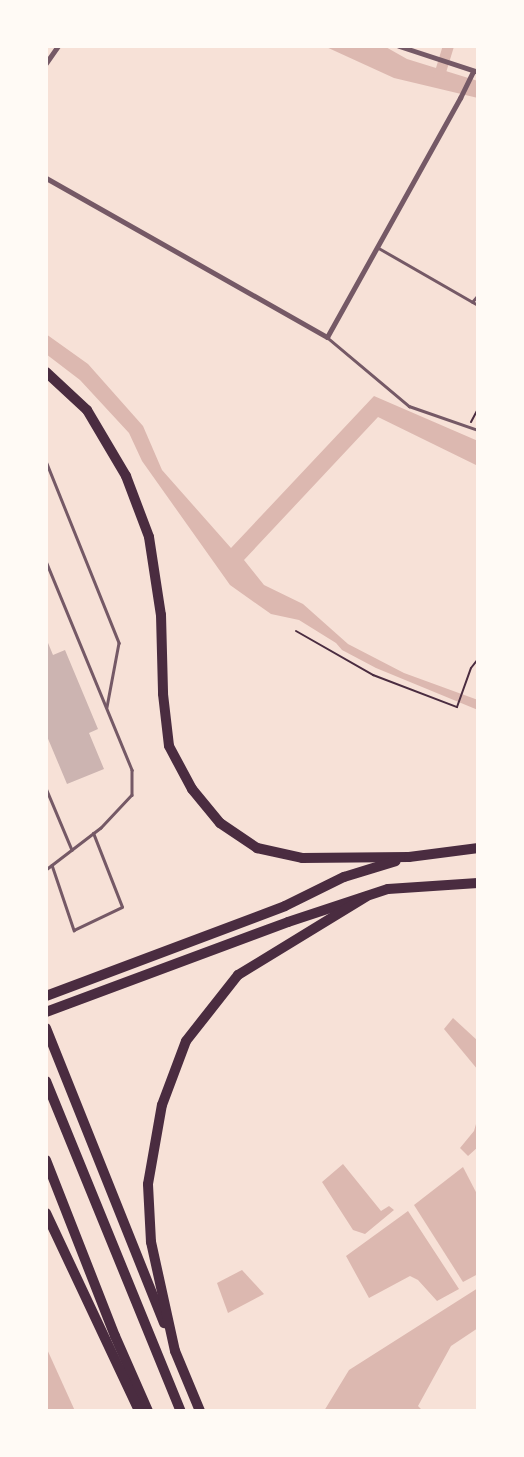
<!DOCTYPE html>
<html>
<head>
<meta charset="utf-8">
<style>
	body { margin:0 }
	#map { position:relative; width:524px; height:1457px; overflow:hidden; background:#f7e1d7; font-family:Inter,sans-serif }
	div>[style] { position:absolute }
	.water>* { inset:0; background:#dcb8b0 }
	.canal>* { height:11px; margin:-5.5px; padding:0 5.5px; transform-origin:5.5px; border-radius:5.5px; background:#dcb8b0 }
	.building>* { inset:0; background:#ccb4b1 }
	.path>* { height:2px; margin:-1px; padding:0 1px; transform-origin:1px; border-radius:1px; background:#4a2c40 }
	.service>* { height:2.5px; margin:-1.25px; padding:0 1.25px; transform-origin:1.25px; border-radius:1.25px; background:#755966 }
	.minor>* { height:5px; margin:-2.5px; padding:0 2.5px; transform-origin:2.5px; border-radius:2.5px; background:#755966 }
	.motorway>* { height:10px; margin:-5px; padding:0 5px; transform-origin:5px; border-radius:5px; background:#4a2c40 }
	span { translate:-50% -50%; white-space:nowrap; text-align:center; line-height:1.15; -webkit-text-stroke:4px #fffaf5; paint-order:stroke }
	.frame { position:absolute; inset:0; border:48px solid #fffaf5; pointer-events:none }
</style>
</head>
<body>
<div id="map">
	<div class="water">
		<i style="clip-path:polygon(324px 46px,384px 46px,407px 59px,478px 81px,478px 98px,394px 78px)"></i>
		<i style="clip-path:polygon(46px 334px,88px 364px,143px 426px,162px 470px,231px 548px,374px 396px,478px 441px,478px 466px,378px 417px,244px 560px,264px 585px,303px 604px,348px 644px,404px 673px,478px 700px,478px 710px,376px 668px,342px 650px,336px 643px,299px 620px,271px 614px,230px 585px,142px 461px,129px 433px,80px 380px,46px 354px)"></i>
		<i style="clip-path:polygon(453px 1018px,478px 1041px,478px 1070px,444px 1029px)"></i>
		<i style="clip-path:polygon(478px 1117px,478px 1147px,468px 1156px,460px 1148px,474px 1131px)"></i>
		<i style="clip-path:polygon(343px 1164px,381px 1211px,389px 1206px,394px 1210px,365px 1234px,353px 1230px,322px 1182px)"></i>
		<i style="clip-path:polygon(463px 1167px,478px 1196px,478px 1274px,463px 1282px,414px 1205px)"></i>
		<i style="clip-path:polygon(408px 1211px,459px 1289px,437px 1301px,418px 1280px,410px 1276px,369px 1298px,346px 1256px)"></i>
		<i style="clip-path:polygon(242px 1270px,264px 1294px,228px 1313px,217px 1283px)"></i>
		<i style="clip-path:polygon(478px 1288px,478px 1328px,451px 1346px,418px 1406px,423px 1411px,324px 1411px,349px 1370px)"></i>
		<i style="clip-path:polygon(46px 1347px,75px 1411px,46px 1411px)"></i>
	</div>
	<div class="canal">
		<i style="left:438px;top:78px;width:34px;rotate:-73deg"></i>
	</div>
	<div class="building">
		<i style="clip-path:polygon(46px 638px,53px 655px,65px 650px,98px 729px,89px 733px,104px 769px,67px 784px,46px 734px)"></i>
	</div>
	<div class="path">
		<i style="left:471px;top:422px;width:15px;rotate:-62deg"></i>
		<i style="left:296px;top:631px;width:89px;rotate:29.7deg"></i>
		<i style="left:373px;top:675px;width:90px;rotate:20.9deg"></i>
		<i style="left:457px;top:707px;width:41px;rotate:-70.3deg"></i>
		<i style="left:471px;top:668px;width:11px;rotate:-52deg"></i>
	</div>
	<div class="service">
		<i style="left:377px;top:247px;width:116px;rotate:29.9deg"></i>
		<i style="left:472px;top:302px;width:9px;rotate:-49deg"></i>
		<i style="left:328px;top:338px;width:106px;rotate:40deg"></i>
		<i style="left:409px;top:406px;width:73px;rotate:19.2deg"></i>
		<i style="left:46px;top:461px;width:196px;rotate:68.1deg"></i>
		<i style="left:119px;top:643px;width:65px;rotate:100.6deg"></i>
		<i style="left:46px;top:561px;width:226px;rotate:67.6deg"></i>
		<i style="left:132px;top:770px;width:25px;rotate:90deg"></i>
		<i style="left:132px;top:795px;width:45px;rotate:133.2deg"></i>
		<i style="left:101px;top:828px;width:69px;rotate:142.6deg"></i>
		<i style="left:46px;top:788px;width:67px;rotate:67.2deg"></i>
		<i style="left:52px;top:865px;width:69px;rotate:71.3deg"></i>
		<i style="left:74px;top:930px;width:53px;rotate:-25.6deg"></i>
		<i style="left:122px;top:907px;width:79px;rotate:-111.4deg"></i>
	</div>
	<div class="minor">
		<i style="left:399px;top:46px;width:83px;rotate:18.2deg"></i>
		<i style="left:46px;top:63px;width:21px;rotate:-55deg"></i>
		<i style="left:46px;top:178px;width:323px;rotate:29.5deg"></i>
		<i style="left:327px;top:337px;width:274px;rotate:-60.9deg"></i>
		<i style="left:460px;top:98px;width:30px;rotate:-64deg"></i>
	</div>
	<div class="motorway">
		<i style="left:46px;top:372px;width:56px;rotate:42.8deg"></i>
		<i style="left:87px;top:410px;width:77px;rotate:59.4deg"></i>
		<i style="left:126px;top:476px;width:65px;rotate:69.3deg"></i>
		<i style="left:149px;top:537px;width:79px;rotate:81.3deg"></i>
		<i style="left:161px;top:615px;width:79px;rotate:88.5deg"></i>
		<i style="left:163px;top:694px;width:52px;rotate:83.4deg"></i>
		<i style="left:169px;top:746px;width:49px;rotate:61.9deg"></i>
		<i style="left:192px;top:789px;width:44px;rotate:50.5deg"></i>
		<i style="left:220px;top:823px;width:45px;rotate:34deg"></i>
		<i style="left:257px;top:848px;width:46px;rotate:12.5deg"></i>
		<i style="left:302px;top:858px;width:107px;rotate:-0.5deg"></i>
		<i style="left:409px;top:857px;width:70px;rotate:-7.4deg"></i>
		<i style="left:46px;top:996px;width:255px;rotate:-20.6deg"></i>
		<i style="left:285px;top:906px;width:66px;rotate:-26.2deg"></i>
		<i style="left:344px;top:877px;width:54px;rotate:-17.1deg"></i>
		<i style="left:46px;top:1012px;width:258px;rotate:-20.4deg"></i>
		<i style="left:288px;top:922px;width:105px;rotate:-18.3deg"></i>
		<i style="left:388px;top:889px;width:90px;rotate:-3.8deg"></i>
		<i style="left:46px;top:1028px;width:318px;rotate:68.2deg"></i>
		<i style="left:46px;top:1081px;width:357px;rotate:67.8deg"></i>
		<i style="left:46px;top:1160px;width:189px;rotate:68.6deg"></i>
		<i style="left:115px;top:1336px;width:82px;rotate:66.3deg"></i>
		<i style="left:46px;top:1213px;width:219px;rotate:64.8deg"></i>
		<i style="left:200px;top:1411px;width:65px;rotate:-112.6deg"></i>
		<i style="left:175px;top:1351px;width:112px;rotate:-102.4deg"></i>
		<i style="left:151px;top:1242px;width:58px;rotate:-93deg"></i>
		<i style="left:148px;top:1184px;width:80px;rotate:-80deg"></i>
		<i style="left:162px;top:1105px;width:68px;rotate:-69.4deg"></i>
		<i style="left:186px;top:1041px;width:84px;rotate:-51.8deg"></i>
		<i style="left:238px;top:975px;width:150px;rotate:-31.4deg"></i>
	</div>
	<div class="frame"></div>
</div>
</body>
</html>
